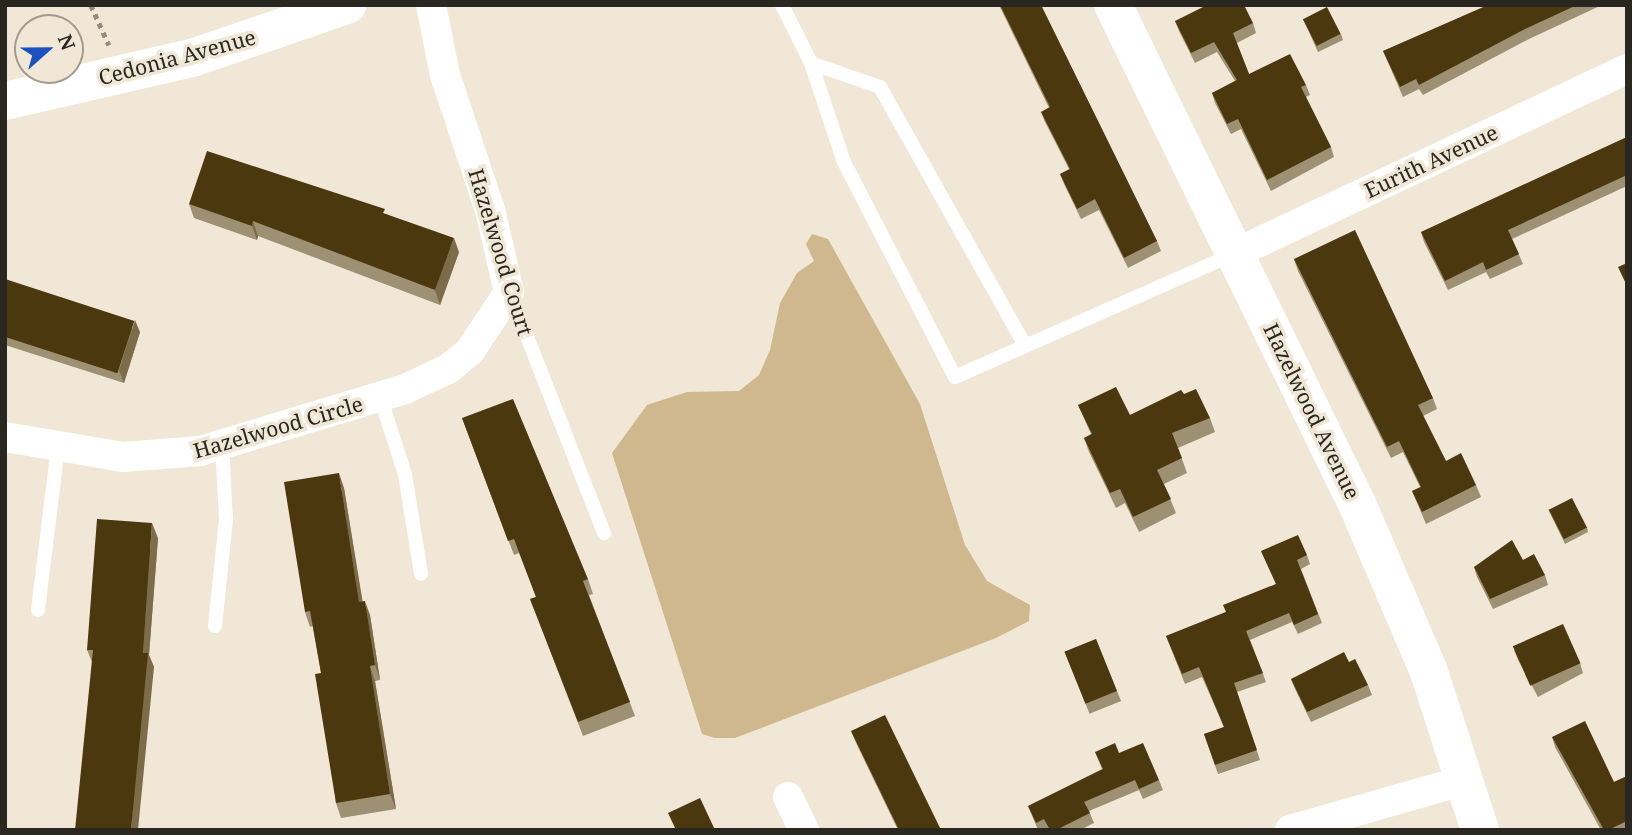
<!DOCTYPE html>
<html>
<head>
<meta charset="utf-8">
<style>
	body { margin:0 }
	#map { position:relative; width:1632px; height:835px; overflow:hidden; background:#f0e7d6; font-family:"Noto Serif",serif }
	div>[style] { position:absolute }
	.green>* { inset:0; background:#cfb88e }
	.path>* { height:4.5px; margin-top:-2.25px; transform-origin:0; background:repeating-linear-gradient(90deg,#938d81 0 5px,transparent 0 10px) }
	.lane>* { height:14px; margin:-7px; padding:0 7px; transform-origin:7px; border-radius:7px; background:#fff }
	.street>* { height:30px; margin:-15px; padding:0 15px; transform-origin:15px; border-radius:15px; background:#fff }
	.secondary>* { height:38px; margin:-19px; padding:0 19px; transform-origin:19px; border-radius:19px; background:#fff }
	.wall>* { inset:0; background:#9e9072; transform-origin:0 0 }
	.shaded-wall>* { inset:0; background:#7d6c4a }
	.building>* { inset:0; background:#4c380e; transform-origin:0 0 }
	span { translate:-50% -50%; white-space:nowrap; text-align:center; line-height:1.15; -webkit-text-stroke:7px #f0e7d6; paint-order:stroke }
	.street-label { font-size:21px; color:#2a2721 }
	.frame { position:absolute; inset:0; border:7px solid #2a2721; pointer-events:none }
	.north { position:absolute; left:14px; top:14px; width:70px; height:70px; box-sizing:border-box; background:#f0e7d6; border:2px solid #a19a8e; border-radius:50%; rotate:69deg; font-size:19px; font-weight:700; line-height:28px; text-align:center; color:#2a2721 }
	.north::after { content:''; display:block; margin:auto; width:24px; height:32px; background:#1c52bf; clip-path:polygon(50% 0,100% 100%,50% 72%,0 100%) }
</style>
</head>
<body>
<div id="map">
	<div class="green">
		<i style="clip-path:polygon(812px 234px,828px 239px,920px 404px,965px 545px,987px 581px,1030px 605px,1029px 621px,996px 638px,735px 738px,715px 738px,702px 734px,612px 453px,647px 405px,687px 392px,739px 391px,759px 375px,770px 350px,780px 303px,797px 273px,814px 261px,806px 244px)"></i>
	</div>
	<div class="path">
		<i style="left:91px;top:5px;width:44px;rotate:65.8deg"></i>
	</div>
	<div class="lane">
		<i style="left:782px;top:5px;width:65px;rotate:63.4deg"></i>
		<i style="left:811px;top:63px;width:104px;rotate:71.6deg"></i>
		<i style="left:844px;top:162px;width:242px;rotate:62.7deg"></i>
		<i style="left:955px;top:377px;width:305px;rotate:-23.8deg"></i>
		<i style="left:811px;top:63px;width:73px;rotate:19.2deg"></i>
		<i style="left:880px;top:87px;width:296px;rotate:60.7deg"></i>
		<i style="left:510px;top:293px;width:258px;rotate:68.6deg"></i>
		<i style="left:380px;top:397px;width:81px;rotate:72deg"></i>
		<i style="left:405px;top:474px;width:101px;rotate:80.9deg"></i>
		<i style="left:38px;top:610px;width:163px;rotate:-83deg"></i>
		<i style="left:215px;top:626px;width:108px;rotate:-84.1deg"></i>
		<i style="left:226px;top:519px;width:73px;rotate:-93.1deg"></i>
	</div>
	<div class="street">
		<i style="left:1236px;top:253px;width:432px;rotate:-25.2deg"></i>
		<i style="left:5px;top:437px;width:120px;rotate:9.6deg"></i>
		<i style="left:123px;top:457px;width:77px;rotate:-4.5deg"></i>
		<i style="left:200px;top:451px;width:214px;rotate:-16.8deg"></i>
		<i style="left:405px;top:389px;width:47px;rotate:-24.9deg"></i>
		<i style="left:448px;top:369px;width:28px;rotate:-39deg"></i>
		<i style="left:470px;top:351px;width:71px;rotate:-56.5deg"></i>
		<i style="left:509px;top:292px;width:84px;rotate:-103deg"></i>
		<i style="left:490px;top:210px;width:142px;rotate:-108.4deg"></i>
		<i style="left:445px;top:75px;width:71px;rotate:-101.3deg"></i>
		<i style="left:788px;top:797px;width:37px;rotate:64deg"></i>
		<i style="left:1290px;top:830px;width:183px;rotate:-15.9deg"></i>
	</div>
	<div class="secondary">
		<i style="left:1113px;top:5px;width:558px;rotate:63.94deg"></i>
		<i style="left:1358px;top:506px;width:177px;rotate:66.8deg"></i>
		<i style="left:1428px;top:669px;width:169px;rotate:72.1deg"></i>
		<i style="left:5px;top:101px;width:195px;rotate:-13deg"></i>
		<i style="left:195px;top:57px;width:161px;rotate:-18.9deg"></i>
	</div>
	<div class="wall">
		<i style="clip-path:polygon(999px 5px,1041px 5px,1157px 241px,1161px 251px,1128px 268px,1099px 210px,1081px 219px,1064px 184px,1060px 174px,1069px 169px,1045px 122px,1041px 112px,1049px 108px)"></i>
		<i style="clip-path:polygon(1488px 5px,1602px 5px,1529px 39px,1423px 95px,1419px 89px,1403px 97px,1383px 51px)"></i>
		<i style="clip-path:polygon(1303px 19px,1341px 34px,1343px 40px,1318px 52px)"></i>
		<i style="clip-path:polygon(1175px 21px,1253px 23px,1256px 33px,1237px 43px,1249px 74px,1306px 85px,1310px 95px,1306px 97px,1331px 147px,1334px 157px,1271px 191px,1241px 129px,1231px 134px,1215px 103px,1212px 93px,1235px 81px,1217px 52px,1195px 63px,1179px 31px)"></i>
		<i style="clip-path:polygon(1627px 137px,1627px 186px,1512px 239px,1523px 264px,1490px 279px,1486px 272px,1448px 290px,1424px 242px,1421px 232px)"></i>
		<i style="clip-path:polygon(189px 204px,386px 214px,459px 252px,440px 305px,258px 236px,257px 240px,194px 218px)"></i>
		<i style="clip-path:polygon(1294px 259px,1433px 398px,1437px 409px,1423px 416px,1446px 461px,1476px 485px,1481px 497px,1426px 524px,1412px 491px,1420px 487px,1403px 452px,1391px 458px,1298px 271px)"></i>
		<i style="clip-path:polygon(5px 279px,140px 332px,124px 383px,5px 345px)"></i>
		<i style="clip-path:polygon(1184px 394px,1210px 418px,1215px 432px,1178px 448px,1187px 473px,1164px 484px,1176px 513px,1139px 532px,1125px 503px,1116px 508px,1089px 452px,1084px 438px,1091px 434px,1078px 405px,1130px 415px)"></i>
		<i style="clip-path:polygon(462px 418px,588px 579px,593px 594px,589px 595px,635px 716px,583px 736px,530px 599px,536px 597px,519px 553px,514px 555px)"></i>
		<i style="clip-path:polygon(344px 488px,362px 601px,370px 615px,380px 680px,375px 681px,396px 809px,341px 818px,336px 803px,321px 673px,313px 626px,310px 627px,305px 612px)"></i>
		<i style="clip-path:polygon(1548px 509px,1587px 527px,1588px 532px,1565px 544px)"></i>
		<i style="clip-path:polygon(158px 538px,149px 655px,154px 667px,92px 662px,87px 650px)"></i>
		<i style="clip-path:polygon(1261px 551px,1307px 555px,1310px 564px,1301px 569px,1322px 623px,1298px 634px,1292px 622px,1250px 640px,1266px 682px,1237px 692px,1260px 760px,1218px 774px,1204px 734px,1224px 727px,1202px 677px,1185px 684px,1166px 636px,1226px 612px,1276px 584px)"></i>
		<i style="clip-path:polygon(1523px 560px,1545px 575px,1548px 585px,1493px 609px,1477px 577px,1474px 567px)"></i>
		<i style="left:1096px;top:639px;width:67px;height:34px;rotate:68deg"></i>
		<i style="clip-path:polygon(1514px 650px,1580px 663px,1583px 673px,1538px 697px,1518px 660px)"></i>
		<i style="clip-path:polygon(1291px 679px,1368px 685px,1372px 695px,1311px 722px,1295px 689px)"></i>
		<i style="clip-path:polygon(851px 731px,941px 830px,898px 830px,857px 745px)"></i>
		<i style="clip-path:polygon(1552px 737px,1614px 782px,1627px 776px,1627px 830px,1601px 830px,1555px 747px)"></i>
		<i style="clip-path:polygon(1095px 752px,1119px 753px,1159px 780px,1163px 790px,1143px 799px,1139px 790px,1089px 811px,1094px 823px,1080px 830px,1038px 830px,1028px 806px,1102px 769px)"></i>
	</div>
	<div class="shaded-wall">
		<i style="clip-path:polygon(253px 221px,258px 236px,257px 240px,252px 226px)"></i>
		<i style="clip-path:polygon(454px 238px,459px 252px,440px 305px,435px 290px)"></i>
		<i style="clip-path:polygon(135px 320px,140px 332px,124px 383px,119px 370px)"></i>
		<i style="clip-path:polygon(339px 473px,344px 488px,365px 616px,359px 602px)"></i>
		<i style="clip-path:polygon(152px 523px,158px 538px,149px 655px,154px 667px,138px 830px,131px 830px)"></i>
		<i style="clip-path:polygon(365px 601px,370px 615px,380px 680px,375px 665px)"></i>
		<i style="clip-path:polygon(370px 666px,375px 681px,396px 809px,390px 794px)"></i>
	</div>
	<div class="building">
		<i style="clip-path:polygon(1000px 5px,1041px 5px,1157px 241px,1124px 258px,1095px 199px,1077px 209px,1060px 174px,1070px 169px,1041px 112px,1050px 107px)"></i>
		<i style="clip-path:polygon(1207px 5px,1244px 5px,1253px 23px,1233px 33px,1249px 74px,1290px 54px,1306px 85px,1301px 87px,1331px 147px,1267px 180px,1238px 119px,1227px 124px,1212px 93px,1237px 80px,1214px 42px,1191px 53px,1175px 21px)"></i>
		<i style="clip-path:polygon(1488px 5px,1577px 5px,1525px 29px,1419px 85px,1416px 79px,1400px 87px,1383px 51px)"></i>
		<i style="left:1327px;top:7px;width:30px;height:27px;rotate:63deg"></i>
		<i style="clip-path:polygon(1627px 137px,1627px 175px,1508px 230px,1519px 254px,1486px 270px,1483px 262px,1445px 281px,1421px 232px)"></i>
		<i style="clip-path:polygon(207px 151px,385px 209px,383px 213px,454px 238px,435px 290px,253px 221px,252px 226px,189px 204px)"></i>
		<i style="clip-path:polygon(1355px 230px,1433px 398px,1418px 405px,1446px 461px,1461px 453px,1476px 485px,1422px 512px,1412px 491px,1421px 487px,1399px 441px,1387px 447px,1294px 259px)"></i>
		<i style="clip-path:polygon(1627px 263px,1627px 286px,1618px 267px)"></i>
		<i style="left:5px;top:279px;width:136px;height:55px;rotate:18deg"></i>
		<i style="clip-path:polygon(1116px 387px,1130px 415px,1181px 390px,1184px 394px,1196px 389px,1210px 418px,1172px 433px,1182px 458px,1157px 470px,1171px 499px,1133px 517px,1120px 489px,1110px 493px,1084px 438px,1092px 434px,1078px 405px)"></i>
		<i style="clip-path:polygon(513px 399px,588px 579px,583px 581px,630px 702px,578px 722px,530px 599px,536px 597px,514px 539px,508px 541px,462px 418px)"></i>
		<i style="clip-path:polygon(339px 473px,359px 602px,365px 601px,375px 665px,370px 666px,390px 794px,336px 803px,315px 674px,321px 673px,310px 611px,305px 612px,284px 482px)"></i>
		<i style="left:1572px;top:498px;width:33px;height:26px;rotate:63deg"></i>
		<i style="clip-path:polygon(97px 519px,152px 523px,143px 653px,148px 653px,131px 830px,75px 830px,93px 650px,87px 650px)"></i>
		<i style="clip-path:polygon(1298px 535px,1307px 555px,1297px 560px,1318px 614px,1294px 625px,1289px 613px,1246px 631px,1263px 673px,1234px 683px,1257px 750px,1215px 765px,1204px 734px,1224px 727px,1199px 667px,1182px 674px,1166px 636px,1226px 612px,1223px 605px,1276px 584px,1261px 551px)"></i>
		<i style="clip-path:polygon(1512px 540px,1523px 560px,1534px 554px,1545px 575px,1490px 599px,1474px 567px)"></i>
		<i style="left:1563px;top:624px;width:43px;height:55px;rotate:66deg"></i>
		<i style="left:1096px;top:639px;width:56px;height:34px;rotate:68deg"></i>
		<i style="clip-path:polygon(1344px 652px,1349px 662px,1355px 659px,1368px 685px,1307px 712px,1291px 679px)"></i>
		<i style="clip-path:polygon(885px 715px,941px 830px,899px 830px,851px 731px)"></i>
		<i style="clip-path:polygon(1585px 721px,1614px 782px,1627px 776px,1627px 821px,1608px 830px,1604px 830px,1552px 737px)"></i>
		<i style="clip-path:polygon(1115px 743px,1119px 753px,1143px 743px,1159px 780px,1139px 789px,1135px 780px,1084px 802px,1090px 813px,1056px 830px,1050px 830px,1044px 819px,1036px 823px,1028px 806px,1103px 769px,1095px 752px)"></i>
		<i style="clip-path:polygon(700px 798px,715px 830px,676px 830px,668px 813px)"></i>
	</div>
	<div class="street-label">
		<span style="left:177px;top:57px;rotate:-15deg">Cedonia Avenue</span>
		<span style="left:1431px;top:161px;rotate:-25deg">Eurith Avenue</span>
		<span style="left:501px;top:252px;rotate:73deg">Hazelwood Court</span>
		<span style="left:1312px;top:411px;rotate:64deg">Hazelwood Avenue</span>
		<span style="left:278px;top:427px;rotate:-16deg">Hazelwood Circle</span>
	</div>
	<div class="frame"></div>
	<div class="north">N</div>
</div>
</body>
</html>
